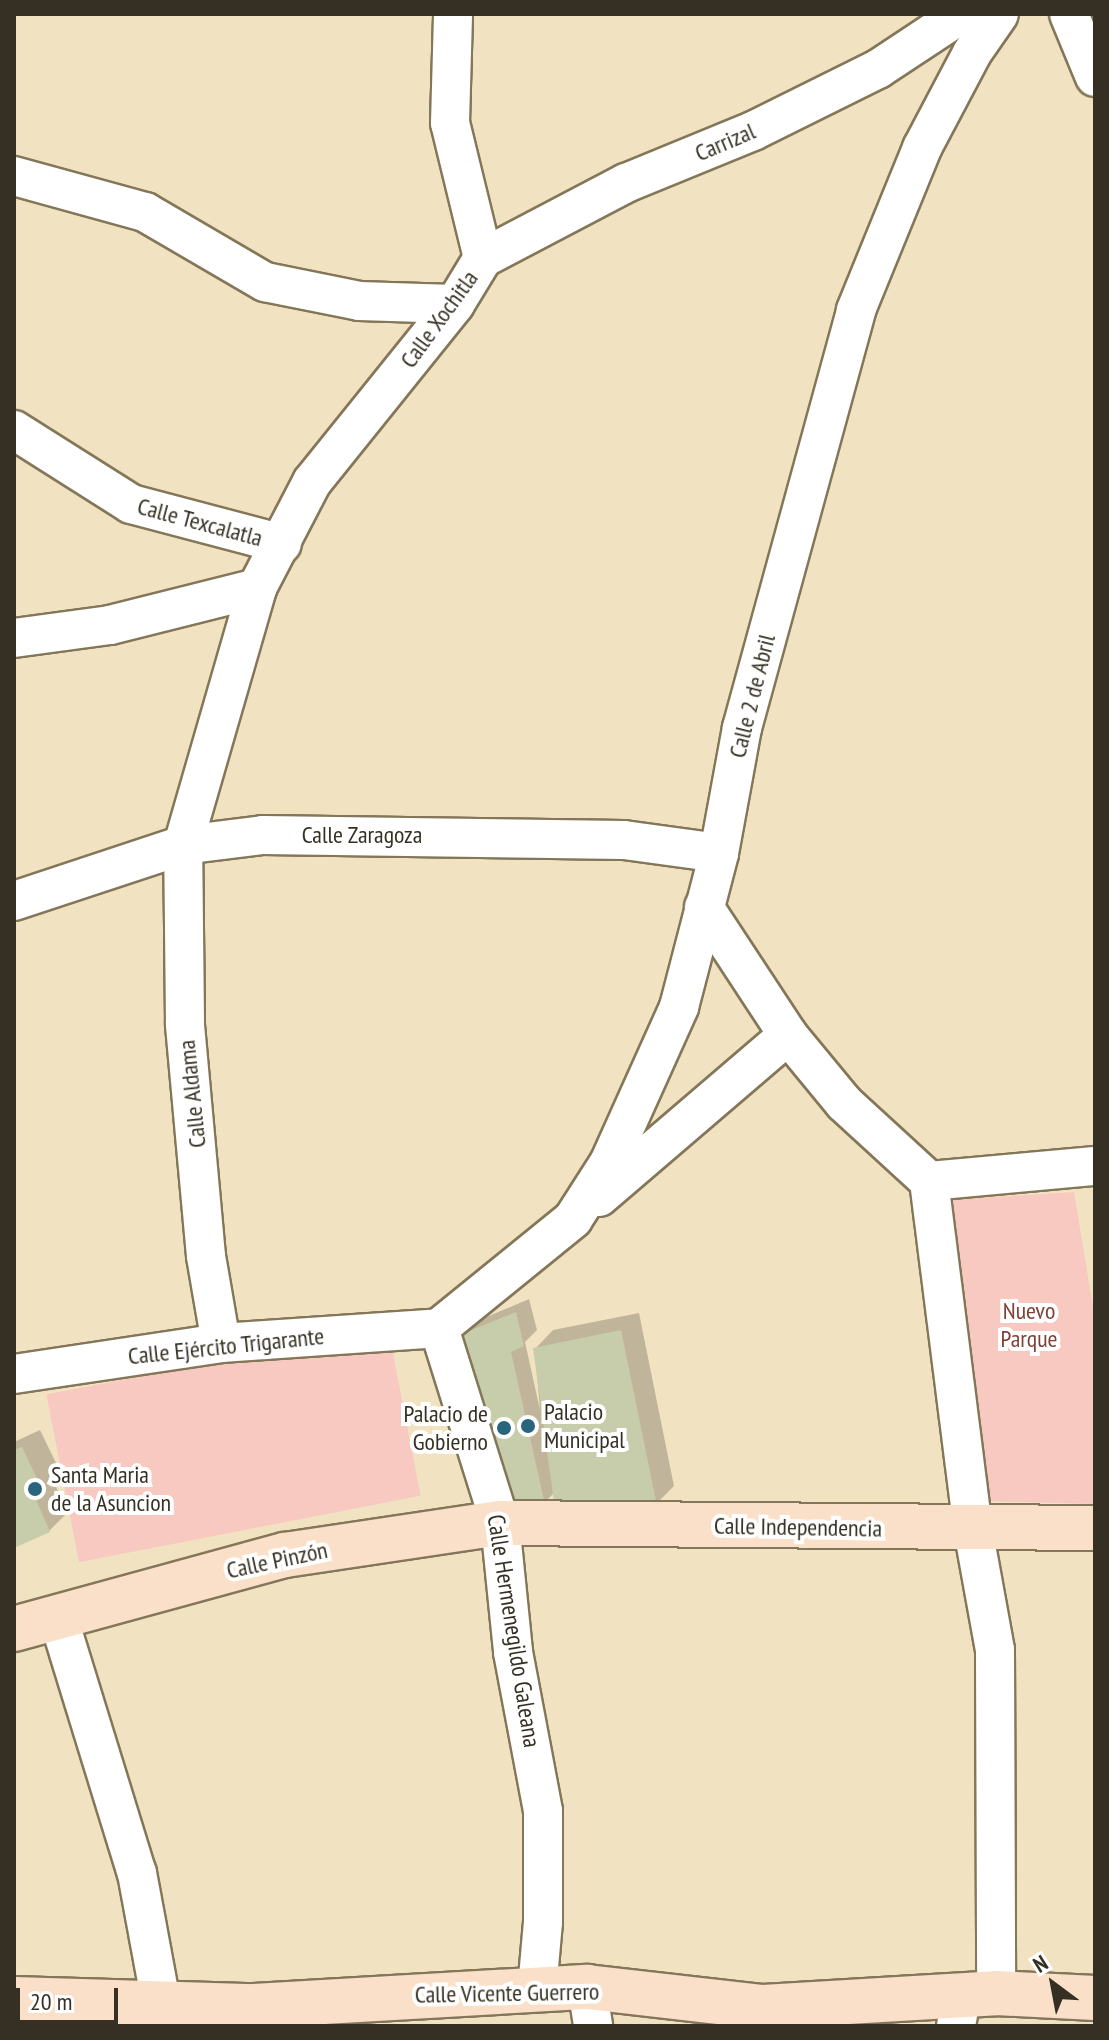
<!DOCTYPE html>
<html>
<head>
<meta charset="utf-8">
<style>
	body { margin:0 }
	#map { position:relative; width:1109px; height:2040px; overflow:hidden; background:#f1e3c2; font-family:"PT Sans Narrow",sans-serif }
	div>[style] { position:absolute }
	.green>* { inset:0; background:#f7c9c1; transform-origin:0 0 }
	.shadow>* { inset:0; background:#0003 }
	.building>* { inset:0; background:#c7cdab }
	.roads { filter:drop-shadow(2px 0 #847759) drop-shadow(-2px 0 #847759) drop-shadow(0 2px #847759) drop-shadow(0 -2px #847759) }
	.street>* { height:38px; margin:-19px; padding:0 19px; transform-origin:19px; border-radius:19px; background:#fff }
	.secondary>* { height:44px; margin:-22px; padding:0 22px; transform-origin:22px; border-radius:22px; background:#fbe0c9 }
	.dots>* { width:22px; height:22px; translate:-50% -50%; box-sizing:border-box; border:4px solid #fff; border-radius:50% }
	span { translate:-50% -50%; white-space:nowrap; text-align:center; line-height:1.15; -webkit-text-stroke:8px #fff; paint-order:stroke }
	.street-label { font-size:24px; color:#353023 }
	.park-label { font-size:24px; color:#7f4137 }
	.poi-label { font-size:24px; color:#353023 }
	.left { translate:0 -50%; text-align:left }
	.right { translate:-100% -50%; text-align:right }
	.frame { position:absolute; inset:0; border:16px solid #353023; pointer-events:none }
	.north { position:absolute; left:1013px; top:1944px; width:80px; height:80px; -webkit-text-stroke:6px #fff; paint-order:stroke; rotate:328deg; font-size:22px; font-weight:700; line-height:32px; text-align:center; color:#353023 }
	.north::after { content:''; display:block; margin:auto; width:28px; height:36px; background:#353023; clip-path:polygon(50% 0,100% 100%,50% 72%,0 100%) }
	.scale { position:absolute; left:16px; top:1988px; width:102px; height:36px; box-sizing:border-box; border:4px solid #353023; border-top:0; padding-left:10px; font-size:24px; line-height:28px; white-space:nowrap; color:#353023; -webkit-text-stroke:6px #fff; paint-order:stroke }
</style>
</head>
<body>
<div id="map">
	<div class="green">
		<i style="clip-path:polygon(1074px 1192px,1095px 1319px,1095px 1504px,985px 1501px,946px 1200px)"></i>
		<i style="left:388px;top:1328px;width:171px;height:348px;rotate:79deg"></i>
	</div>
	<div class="shadow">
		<i style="clip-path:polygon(529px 1299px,537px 1330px,525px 1342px,540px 1410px,535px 1349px,553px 1330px,639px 1313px,674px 1486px,656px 1504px,555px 1492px,544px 1503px,461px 1336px,475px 1322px)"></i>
		<i style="clip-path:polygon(40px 1430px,57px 1465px,50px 1472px,67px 1513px,49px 1531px,14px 1545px,14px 1442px)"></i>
	</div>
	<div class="building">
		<i style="clip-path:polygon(516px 1312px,524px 1346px,511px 1352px,545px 1505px,497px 1503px,459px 1335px)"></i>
		<i style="clip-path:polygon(621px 1330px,657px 1506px,554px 1502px,533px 1348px)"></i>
		<i style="clip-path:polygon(22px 1447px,40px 1485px,31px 1488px,50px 1532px,14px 1548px,14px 1450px)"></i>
	</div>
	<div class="roads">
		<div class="street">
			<i style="left:1069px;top:14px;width:68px;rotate:67.6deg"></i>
			<i style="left:14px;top:176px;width:136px;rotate:15.4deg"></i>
			<i style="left:145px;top:212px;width:139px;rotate:30.3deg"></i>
			<i style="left:265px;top:282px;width:96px;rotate:11.4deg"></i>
			<i style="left:359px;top:301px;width:96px;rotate:1.8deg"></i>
			<i style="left:483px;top:258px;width:161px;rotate:-27.7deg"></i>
			<i style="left:626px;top:183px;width:137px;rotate:-22.3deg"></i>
			<i style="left:753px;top:131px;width:140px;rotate:-26.4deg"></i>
			<i style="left:878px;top:69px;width:100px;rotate:-33.5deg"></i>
			<i style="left:14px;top:430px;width:138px;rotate:32.3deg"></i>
			<i style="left:131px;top:504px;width:156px;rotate:14.8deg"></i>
			<i style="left:14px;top:638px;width:97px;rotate:-7.7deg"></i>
			<i style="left:110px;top:625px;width:152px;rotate:-14.1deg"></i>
			<i style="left:14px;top:901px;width:178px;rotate:-18.3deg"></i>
			<i style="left:183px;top:845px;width:81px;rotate:-7.1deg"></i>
			<i style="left:263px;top:835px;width:361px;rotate:0.8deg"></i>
			<i style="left:624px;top:840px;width:96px;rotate:7.8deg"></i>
			<i style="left:704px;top:907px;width:153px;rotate:56.7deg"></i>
			<i style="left:788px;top:1035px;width:88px;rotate:50.5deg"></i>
			<i style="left:844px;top:1103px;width:115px;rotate:42.5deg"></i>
			<i style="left:929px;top:1181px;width:351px;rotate:82.8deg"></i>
			<i style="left:973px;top:1529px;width:123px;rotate:79.7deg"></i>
			<i style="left:995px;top:1650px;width:343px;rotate:89.8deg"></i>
			<i style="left:929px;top:1181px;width:167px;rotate:-5.2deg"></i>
			<i style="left:599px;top:1197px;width:249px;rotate:-40.6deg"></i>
			<i style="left:439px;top:1328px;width:173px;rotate:-39.1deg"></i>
			<i style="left:573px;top:1219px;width:67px;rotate:-57.3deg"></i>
			<i style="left:609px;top:1163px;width:171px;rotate:-65.8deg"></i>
			<i style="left:679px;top:1007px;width:159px;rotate:-75.4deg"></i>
			<i style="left:719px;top:853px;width:127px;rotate:-79.6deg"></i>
			<i style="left:742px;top:728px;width:433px;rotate:-74.7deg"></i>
			<i style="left:856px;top:310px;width:175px;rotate:-67.8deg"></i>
			<i style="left:922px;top:148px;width:107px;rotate:-62.2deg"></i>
			<i style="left:972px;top:53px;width:47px;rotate:-55.3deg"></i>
			<i style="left:439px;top:1328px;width:204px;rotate:72.6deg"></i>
			<i style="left:500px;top:1523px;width:130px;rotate:84.2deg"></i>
			<i style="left:513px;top:1652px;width:162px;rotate:79.3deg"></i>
			<i style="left:543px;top:1811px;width:111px;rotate:90deg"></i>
			<i style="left:543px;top:1922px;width:67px;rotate:95.1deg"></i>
			<i style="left:221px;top:1343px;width:88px;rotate:-99.8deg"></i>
			<i style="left:206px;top:1256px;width:234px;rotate:-95.2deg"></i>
			<i style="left:185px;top:1023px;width:178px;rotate:-90.6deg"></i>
			<i style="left:183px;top:845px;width:267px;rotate:-73.9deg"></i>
			<i style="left:257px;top:588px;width:119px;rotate:-62.6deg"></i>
			<i style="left:312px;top:482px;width:228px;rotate:-51.2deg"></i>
			<i style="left:455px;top:304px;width:54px;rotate:-58.7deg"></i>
			<i style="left:483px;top:258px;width:139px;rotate:-103.7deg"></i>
			<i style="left:450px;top:123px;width:109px;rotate:-88.4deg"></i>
			<i style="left:14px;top:1374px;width:209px;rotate:-8.5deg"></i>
			<i style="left:221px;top:1343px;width:219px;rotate:-3.9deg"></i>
			<i style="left:58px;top:1617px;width:268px;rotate:72.9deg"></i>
			<i style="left:137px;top:1873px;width:132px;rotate:79.5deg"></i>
			<i style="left:587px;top:1987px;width:39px;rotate:81deg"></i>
			<i style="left:956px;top:2026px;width:29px;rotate:-80deg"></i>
		</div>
		<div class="secondary">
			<i style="left:14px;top:1629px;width:281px;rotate:-15.3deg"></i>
			<i style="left:285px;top:1555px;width:217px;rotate:-8.5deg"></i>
			<i style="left:500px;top:1523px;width:595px;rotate:0.48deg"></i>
			<i style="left:14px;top:1999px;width:240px;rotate:1.7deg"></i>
			<i style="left:254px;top:2006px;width:334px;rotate:-3.3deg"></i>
			<i style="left:587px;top:1987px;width:177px;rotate:6.5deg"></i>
			<i style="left:763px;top:2007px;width:233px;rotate:-3.4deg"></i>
			<i style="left:996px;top:1993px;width:99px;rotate:2.9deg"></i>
		</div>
	</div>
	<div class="dots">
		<i style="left:528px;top:1426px;background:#2a657e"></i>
		<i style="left:504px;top:1428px;background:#2a657e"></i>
		<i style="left:35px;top:1489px;background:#2a657e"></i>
	</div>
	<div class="street-label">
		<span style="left:725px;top:142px;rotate:-23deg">Carrizal</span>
		<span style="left:439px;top:319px;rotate:-54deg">Calle Xochitla</span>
		<span style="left:200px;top:522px;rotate:15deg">Calle Texcalatla</span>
		<span style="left:752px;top:696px;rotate:-76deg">Calle 2 de Abril</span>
		<span style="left:362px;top:835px">Calle Zaragoza</span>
		<span style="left:192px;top:1094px;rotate:-96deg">Calle Aldama</span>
		<span style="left:226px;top:1346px;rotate:-6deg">Calle Ejército Trigarante</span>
		<span style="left:798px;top:1527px;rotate:1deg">Calle Independencia</span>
		<span style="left:277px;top:1560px;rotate:-12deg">Calle Pinzón</span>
		<span style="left:514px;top:1631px;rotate:81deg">Calle Hermenegildo Galeana</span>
		<span style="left:507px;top:1993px;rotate:-1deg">Calle Vicente Guerrero</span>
	</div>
	<div class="park-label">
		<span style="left:1029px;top:1325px">Nuevo<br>Parque</span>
	</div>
	<div class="poi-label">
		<span class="left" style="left:544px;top:1426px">Palacio<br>Municipal</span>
		<span class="right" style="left:488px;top:1428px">Palacio de<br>Gobierno</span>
		<span class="left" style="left:51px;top:1489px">Santa Maria<br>de la Asuncion</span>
	</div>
	<div class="frame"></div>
	<div class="north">N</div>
	<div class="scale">20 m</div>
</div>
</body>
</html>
